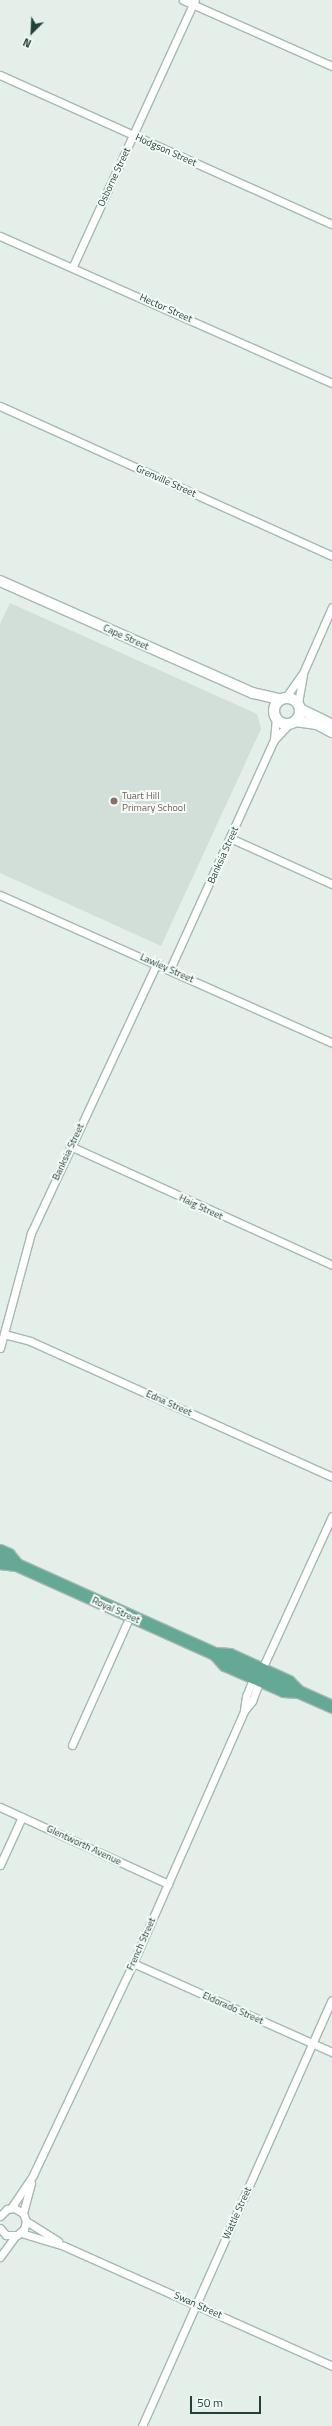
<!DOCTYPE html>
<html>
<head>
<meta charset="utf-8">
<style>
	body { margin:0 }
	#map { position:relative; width:332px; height:2426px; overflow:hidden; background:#e4efea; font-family:"Titillium Web",sans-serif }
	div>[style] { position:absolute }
	.built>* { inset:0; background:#d2dfd8 }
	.roads { filter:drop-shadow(1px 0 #a6b8b1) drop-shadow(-1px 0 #a6b8b1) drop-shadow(0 1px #a6b8b1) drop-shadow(0 -1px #a6b8b1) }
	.street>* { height:7px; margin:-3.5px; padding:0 3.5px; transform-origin:3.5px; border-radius:3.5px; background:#fff }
	.secondary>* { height:10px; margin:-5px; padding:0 5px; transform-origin:5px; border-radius:5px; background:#fff }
	.secondary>.ring { margin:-5px; padding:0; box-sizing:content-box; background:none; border:10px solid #fff; border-radius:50% }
	.primary>* { height:12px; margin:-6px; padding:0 6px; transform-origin:6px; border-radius:6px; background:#64a895 }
	.dots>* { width:11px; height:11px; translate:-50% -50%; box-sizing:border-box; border:2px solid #f5fbf8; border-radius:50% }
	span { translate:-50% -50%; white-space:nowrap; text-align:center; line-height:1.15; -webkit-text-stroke:4px #f5fbf8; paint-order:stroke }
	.street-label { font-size:10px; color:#214238 }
	.education-label { font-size:10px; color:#785e54 }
	.left { translate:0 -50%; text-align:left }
	.north { position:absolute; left:12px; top:12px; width:40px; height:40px; -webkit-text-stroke:3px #f5fbf8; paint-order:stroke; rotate:204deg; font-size:11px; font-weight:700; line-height:16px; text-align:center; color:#214238 }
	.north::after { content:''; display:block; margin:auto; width:14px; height:18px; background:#214238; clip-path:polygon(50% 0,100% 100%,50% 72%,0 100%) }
	.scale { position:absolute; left:190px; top:2396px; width:71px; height:18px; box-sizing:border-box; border:2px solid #214238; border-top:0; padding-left:5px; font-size:12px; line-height:14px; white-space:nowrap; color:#214238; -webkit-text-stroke:3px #f5fbf8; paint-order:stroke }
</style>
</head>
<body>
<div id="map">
	<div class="built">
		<i style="clip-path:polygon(10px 603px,257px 714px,261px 729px,161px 946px,0 873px,0 624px)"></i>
	</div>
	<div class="roads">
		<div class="street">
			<i style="left:183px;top:0;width:163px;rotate:23.9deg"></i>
			<i style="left:0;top:75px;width:364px;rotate:24.2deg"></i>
			<i style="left:0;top:236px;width:363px;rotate:23.9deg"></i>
			<i style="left:73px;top:266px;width:293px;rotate:-65.4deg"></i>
			<i style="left:0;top:406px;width:364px;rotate:24.3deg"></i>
			<i style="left:286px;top:697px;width:29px;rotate:-55deg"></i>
			<i style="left:303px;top:673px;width:72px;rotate:-66.3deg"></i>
			<i style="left:298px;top:703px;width:28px;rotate:-80deg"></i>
			<i style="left:274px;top:740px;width:22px;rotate:-47deg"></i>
			<i style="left:230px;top:838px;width:112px;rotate:24.3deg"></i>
			<i style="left:0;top:895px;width:363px;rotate:24deg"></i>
			<i style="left:170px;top:969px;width:252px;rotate:-65.6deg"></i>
			<i style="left:274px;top:740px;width:22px;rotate:-85deg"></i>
			<i style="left:70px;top:1146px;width:288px;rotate:24.4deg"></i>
			<i style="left:4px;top:1334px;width:27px;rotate:15deg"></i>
			<i style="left:30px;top:1341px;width:331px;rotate:24.2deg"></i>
			<i style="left:0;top:1348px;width:119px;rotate:-74.9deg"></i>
			<i style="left:31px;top:1233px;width:298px;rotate:-65deg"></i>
			<i style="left:244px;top:1709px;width:13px;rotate:-81deg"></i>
			<i style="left:246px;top:1696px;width:21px;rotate:-67deg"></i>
			<i style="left:254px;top:1677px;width:11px;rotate:-45deg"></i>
			<i style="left:262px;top:1669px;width:168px;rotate:-65.4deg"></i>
			<i style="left:72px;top:1745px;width:141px;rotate:-65.8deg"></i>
			<i style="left:0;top:1807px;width:185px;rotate:24.6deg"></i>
			<i style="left:0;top:1865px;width:53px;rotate:-65.4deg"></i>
			<i style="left:133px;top:1963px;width:218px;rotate:24.1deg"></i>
			<i style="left:11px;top:2208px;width:40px;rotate:-56deg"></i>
			<i style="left:33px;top:2175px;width:234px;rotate:-64.7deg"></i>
			<i style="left:133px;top:1963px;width:275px;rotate:-66.2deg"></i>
			<i style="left:244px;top:1711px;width:13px;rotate:-51deg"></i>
			<i style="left:252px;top:1701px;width:26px;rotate:-69deg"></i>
			<i style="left:23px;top:2213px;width:31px;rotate:-75deg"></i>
			<i style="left:0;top:2216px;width:10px;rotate:-45deg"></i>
			<i style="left:7px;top:2209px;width:7px;rotate:-8deg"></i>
			<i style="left:14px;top:2208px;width:10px;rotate:29deg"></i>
			<i style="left:23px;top:2213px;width:9px;rotate:69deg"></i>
			<i style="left:26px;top:2221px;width:8px;rotate:104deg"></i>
			<i style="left:24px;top:2229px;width:9px;rotate:139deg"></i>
			<i style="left:17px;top:2235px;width:11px;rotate:180deg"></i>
			<i style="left:6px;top:2235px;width:9px;rotate:-131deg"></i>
			<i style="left:26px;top:2221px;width:38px;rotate:32deg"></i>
			<i style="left:21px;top:2233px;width:45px;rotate:16.8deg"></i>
			<i style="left:64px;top:2246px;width:294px;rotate:24.1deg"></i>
			<i style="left:0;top:2257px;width:26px;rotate:-54deg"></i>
			<i style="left:142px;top:2426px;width:466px;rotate:-66deg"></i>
		</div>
		<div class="secondary">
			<i style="left:0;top:581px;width:277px;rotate:23.9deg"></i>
			<i style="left:253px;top:693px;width:28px;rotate:13deg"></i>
			<i class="ring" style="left:274px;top:698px;width:16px;height:16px"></i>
			<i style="left:300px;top:709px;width:32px;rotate:26deg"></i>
			<i style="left:295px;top:721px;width:22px;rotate:8deg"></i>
			<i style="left:317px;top:724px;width:17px;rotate:28deg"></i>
		</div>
		<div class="primary">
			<i style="left:0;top:1551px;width:10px;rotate:24deg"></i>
			<i style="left:9px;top:1555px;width:13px;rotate:51deg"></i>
			<i style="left:0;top:1563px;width:17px;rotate:7deg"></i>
			<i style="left:17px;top:1565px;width:217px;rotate:24.2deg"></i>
			<i style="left:215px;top:1654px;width:15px;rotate:4deg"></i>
			<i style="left:230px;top:1655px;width:65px;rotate:24.6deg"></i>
			<i style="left:289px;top:1682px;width:14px;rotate:45deg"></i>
			<i style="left:215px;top:1654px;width:15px;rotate:48deg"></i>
			<i style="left:225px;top:1665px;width:64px;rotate:23.8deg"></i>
			<i style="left:284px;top:1691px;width:15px;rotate:4deg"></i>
			<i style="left:299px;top:1692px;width:36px;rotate:24deg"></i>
		</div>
	</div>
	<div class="dots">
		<i style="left:114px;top:801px;background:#8d6e63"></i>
	</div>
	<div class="street-label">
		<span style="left:166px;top:150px;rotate:24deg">Hodgson Street</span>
		<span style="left:114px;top:177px;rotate:-65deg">Osborne Street</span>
		<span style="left:166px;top:308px;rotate:24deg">Hector Street</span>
		<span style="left:166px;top:481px;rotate:24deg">Grenville Street</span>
		<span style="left:126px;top:637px;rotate:24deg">Cape Street</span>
		<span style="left:223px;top:855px;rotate:-66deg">Banksia Street</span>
		<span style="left:167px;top:968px;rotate:24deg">Lawley Street</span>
		<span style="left:68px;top:1152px;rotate:-65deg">Banksia Street</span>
		<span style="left:201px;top:1207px;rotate:25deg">Haig Street</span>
		<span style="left:169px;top:1403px;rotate:24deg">Edna Street</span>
		<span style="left:116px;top:1610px;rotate:24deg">Royal Street</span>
		<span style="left:84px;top:1845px;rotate:25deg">Glentworth Avenue</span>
		<span style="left:141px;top:1944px;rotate:-66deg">French Street</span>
		<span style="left:233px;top:2008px;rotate:24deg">Eldorado Street</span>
		<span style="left:237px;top:2213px;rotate:-66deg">Wattle Street</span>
		<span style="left:198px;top:2305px;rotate:24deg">Swan Street</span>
	</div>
	<div class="education-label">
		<span class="left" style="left:122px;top:801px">Tuart Hill<br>Primary School</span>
	</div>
	<div class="north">N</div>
	<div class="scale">50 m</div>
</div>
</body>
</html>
